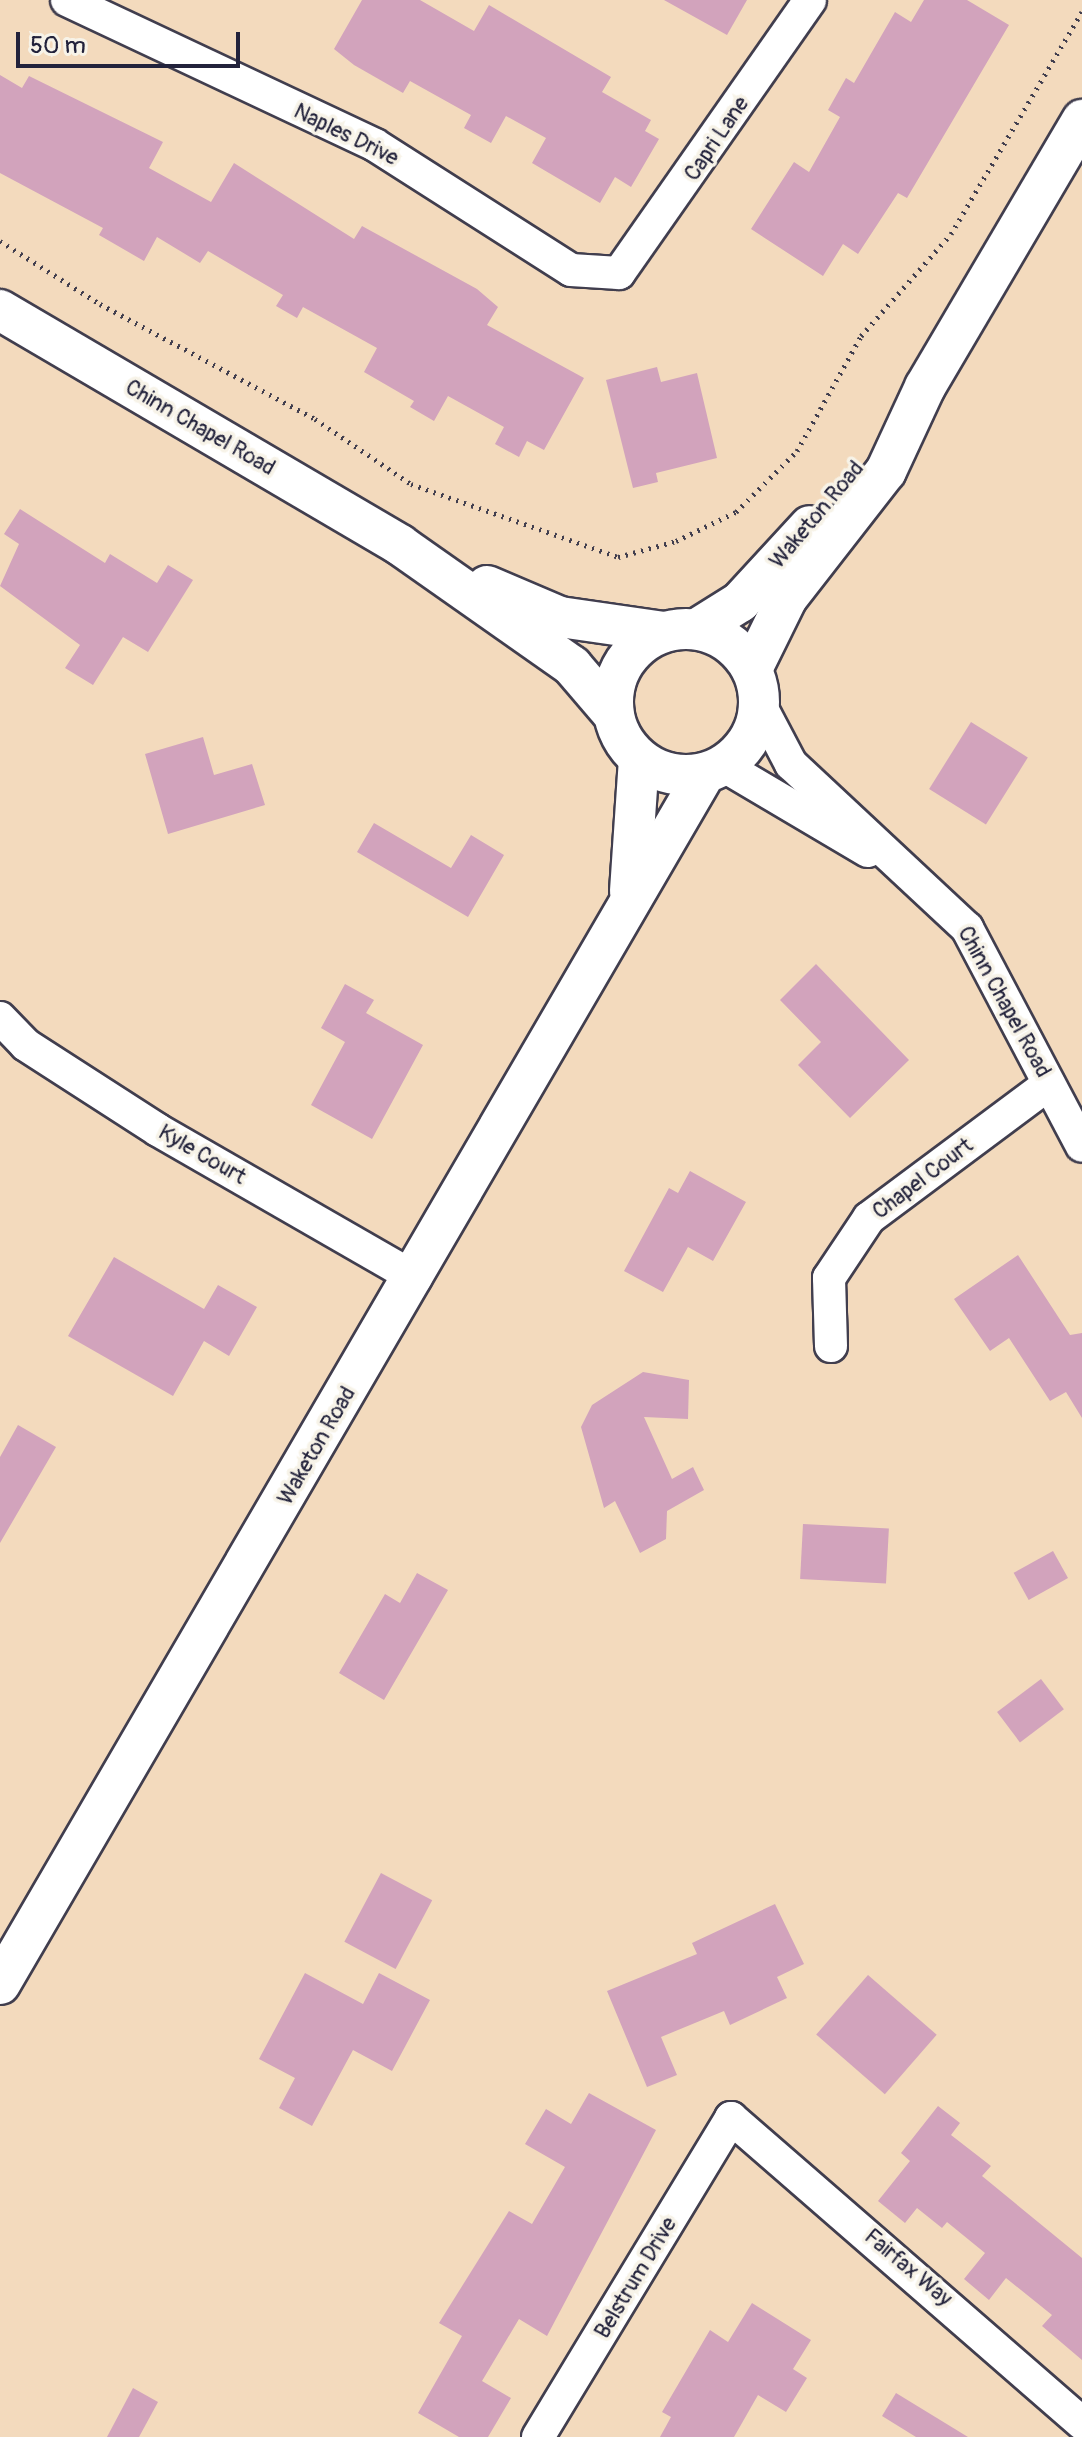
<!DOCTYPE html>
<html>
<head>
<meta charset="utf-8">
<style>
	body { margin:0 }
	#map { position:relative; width:1082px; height:2437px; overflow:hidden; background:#f3dabd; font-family:Pangolin,sans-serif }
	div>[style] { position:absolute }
	.building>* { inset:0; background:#d2a3bc; transform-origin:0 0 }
	.path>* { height:5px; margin-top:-2.5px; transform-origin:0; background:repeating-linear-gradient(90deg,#413e4e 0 2px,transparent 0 8px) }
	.roads { filter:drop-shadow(2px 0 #413e4e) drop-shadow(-2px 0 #413e4e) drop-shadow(0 2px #413e4e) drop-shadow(0 -2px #413e4e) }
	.minor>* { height:32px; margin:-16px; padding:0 16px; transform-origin:16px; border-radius:16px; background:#fff }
	.tertiary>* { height:40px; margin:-20px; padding:0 20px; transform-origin:20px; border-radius:20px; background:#fff }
	.tertiary>.ring { margin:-20px; padding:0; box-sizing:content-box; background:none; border:40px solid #fff; border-radius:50% }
	span { translate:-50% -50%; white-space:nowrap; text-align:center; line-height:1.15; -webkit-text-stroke:7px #f7f3e8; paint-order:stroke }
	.street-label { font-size:22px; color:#22223b }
	.scale { position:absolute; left:16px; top:32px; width:224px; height:36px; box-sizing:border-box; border:4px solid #22223b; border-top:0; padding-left:10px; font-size:24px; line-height:28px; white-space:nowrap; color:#22223b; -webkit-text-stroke:6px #f7f3e8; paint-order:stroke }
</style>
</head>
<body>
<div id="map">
	<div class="building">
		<i style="clip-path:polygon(362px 0,420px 0,474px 31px,489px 5px,611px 77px,602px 92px,651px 120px,645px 131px,659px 139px,631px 187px,615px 177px,600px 203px,532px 163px,546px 138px,506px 116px,491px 143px,464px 128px,471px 115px,410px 81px,403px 93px,354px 65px,334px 49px)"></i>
		<i style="clip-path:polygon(664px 0,747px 0,727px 35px)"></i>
		<i style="clip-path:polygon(924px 0,967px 0,1009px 25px,907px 198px,898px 193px,858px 254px,843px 244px,823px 276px,751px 229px,794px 162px,809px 172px,840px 117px,828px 110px,846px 78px,854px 83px,895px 12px,911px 22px)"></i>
		<i style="clip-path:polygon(0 75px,22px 88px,29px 76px,163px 142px,149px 168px,211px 202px,234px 163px,354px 239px,362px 226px,477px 289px,498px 307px,487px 325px,584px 378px,544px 450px,527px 441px,519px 457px,495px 444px,504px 427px,448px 396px,434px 421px,410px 407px,414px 401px,364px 372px,377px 348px,303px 307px,297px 318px,276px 306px,283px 295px,208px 251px,200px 263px,157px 237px,144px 261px,99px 235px,103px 228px,0 173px)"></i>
		<i style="clip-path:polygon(657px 367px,661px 382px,697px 373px,717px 458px,656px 473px,658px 482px,633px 488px,606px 380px)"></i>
		<i style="clip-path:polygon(20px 509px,105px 563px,110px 554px,157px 583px,168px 565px,193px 580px,148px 652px,123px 637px,93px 685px,65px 668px,80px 645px,0 586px,19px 544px,4px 534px)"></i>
		<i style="left:971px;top:722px;width:67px;height:79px;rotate:32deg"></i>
		<i style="clip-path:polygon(203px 737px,214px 775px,252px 764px,265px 805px,168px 834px,145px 754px)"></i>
		<i style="clip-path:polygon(374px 823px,451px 868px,471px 835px,504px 855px,468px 917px,357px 852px)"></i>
		<i style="clip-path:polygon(816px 964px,909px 1060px,850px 1118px,798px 1065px,821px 1042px,780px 1000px)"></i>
		<i style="clip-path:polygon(345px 984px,374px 1000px,366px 1013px,423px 1045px,372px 1139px,311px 1105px,345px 1042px,321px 1028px)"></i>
		<i style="clip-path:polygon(690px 1171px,746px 1202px,713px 1261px,688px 1247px,663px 1292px,624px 1271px,669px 1188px,678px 1193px)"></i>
		<i style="clip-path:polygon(1018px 1255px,1070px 1335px,1082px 1333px,1082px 1418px,1066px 1392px,1050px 1401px,1009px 1338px,990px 1351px,954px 1299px)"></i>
		<i style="clip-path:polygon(114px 1257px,204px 1309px,218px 1285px,257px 1307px,229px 1356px,204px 1341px,173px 1396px,68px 1336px)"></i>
		<i style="clip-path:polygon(643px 1372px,689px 1380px,688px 1419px,644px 1417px,672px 1479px,693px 1467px,704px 1490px,667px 1511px,666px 1539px,640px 1553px,615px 1501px,604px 1508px,581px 1427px,592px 1405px)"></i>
		<i style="clip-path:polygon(18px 1425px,56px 1447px,0 1543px,0 1457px)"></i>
		<i style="left:803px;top:1524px;width:86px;height:55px;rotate:3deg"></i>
		<i style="left:1053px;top:1551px;width:31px;height:45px;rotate:61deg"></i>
		<i style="clip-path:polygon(417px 1573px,448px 1590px,384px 1700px,339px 1673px,385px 1594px,400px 1603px)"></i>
		<i style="left:1041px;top:1679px;width:38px;height:55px;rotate:53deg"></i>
		<i style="left:381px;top:1873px;width:58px;height:78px;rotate:28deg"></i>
		<i style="clip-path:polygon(775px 1904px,804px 1964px,777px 1977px,787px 1998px,730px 2025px,724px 2011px,661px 2037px,677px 2075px,647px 2087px,607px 1991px,697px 1954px,692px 1943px)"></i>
		<i style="clip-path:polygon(305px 1973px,363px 2004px,379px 1973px,430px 2000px,392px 2071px,353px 2050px,312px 2126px,279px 2108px,295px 2078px,259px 2059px)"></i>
		<i style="left:868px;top:1975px;width:91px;height:79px;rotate:41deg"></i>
		<i style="clip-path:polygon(589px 2093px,656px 2130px,547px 2336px,519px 2319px,482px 2381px,511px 2398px,488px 2437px,459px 2437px,418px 2413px,462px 2336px,439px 2323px,509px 2211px,532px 2224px,565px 2167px,525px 2144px,546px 2109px,571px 2124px)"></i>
		<i style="clip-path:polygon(938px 2106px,960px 2123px,951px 2135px,991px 2166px,982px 2176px,1082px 2258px,1082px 2360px,1042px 2326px,1052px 2315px,1006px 2278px,989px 2300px,964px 2279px,985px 2253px,947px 2222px,942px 2228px,917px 2208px,905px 2223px,878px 2201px,910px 2161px,901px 2153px)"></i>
		<i style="clip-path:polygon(752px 2303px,811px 2340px,793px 2369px,807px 2378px,786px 2412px,758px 2395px,734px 2437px,660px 2437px,671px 2417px,662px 2412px,710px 2330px,728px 2342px)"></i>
		<i style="clip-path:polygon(133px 2388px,158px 2402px,139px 2437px,107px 2437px)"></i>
		<i style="clip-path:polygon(896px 2393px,968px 2437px,916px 2437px,882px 2416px)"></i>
	</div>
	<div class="path">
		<i style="left:0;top:241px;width:118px;rotate:32.2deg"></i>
		<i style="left:100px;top:304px;width:244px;rotate:28.1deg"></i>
		<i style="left:315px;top:419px;width:116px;rotate:34.1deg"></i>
		<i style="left:411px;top:484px;width:219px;rotate:19.4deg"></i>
		<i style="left:618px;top:557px;width:60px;rotate:-15.4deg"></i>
		<i style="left:676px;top:541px;width:67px;rotate:-25.8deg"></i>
		<i style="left:736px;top:512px;width:86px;rotate:-45deg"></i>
		<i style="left:797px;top:451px;width:132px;rotate:-60.9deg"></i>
		<i style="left:861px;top:336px;width:136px;rotate:-48.6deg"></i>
		<i style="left:951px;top:234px;width:258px;rotate:-59.5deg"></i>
	</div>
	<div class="roads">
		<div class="minor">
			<i style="left:67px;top:0;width:340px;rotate:25.2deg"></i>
			<i style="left:375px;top:145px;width:232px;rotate:32.5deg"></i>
			<i style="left:571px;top:270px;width:48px;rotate:3.6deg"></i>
			<i style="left:619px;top:273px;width:333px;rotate:-55deg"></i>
			<i style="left:760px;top:705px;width:67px;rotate:62.3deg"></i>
			<i style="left:791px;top:764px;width:241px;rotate:43deg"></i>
			<i style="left:967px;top:928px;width:246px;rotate:62.2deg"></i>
			<i style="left:724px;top:766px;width:167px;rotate:30.6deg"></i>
			<i style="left:0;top:1018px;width:37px;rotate:46deg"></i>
			<i style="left:26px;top:1045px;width:157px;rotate:32.8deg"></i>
			<i style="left:158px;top:1130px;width:297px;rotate:29.9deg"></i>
			<i style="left:831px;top:1346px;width:68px;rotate:-91.7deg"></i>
			<i style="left:829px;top:1278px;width:72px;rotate:-56.3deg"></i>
			<i style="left:869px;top:1218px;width:224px;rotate:-36.7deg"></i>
			<i style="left:538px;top:2437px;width:373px;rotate:-58.8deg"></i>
			<i style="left:731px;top:2118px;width:465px;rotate:41deg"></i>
		</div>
		<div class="tertiary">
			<i style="left:0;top:310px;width:464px;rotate:30.4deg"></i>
			<i style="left:400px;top:545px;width:210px;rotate:35.1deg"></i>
			<i style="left:572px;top:666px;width:63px;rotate:49.5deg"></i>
			<i style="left:487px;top:586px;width:79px;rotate:23deg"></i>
			<i style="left:560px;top:617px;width:105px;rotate:8.2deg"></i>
			<i class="ring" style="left:613px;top:629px;width:106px;height:106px"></i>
			<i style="left:697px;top:629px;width:51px;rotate:-32.1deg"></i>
			<i style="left:740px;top:602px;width:103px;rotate:-47.4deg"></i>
			<i style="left:752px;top:669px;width:79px;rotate:-63.8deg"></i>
			<i style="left:787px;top:598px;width:161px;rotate:-52.1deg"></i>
			<i style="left:886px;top:471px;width:93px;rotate:-65.1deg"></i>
			<i style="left:925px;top:387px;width:310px;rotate:-59.5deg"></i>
			<i style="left:630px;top:891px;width:131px;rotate:-86.1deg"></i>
			<i style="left:0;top:1984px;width:1401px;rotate:-59.79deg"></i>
		</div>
	</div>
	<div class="street-label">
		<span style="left:346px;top:135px;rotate:26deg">Naples Drive</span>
		<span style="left:717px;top:139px;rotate:-56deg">Capri Lane</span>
		<span style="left:200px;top:428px;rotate:30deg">Chinn Chapel Road</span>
		<span style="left:817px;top:515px;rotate:-50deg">Waketon Road</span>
		<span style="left:1004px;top:1002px;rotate:61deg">Chinn Chapel Road</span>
		<span style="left:202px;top:1155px;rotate:30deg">Kyle Court</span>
		<span style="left:923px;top:1179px;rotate:-37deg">Chapel Court</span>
		<span style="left:317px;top:1446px;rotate:-60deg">Waketon Road</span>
		<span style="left:908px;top:2268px;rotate:40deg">Fairfax Way</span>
		<span style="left:636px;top:2278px;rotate:-59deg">Belstrum Drive</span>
	</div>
	<div class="scale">50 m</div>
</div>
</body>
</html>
